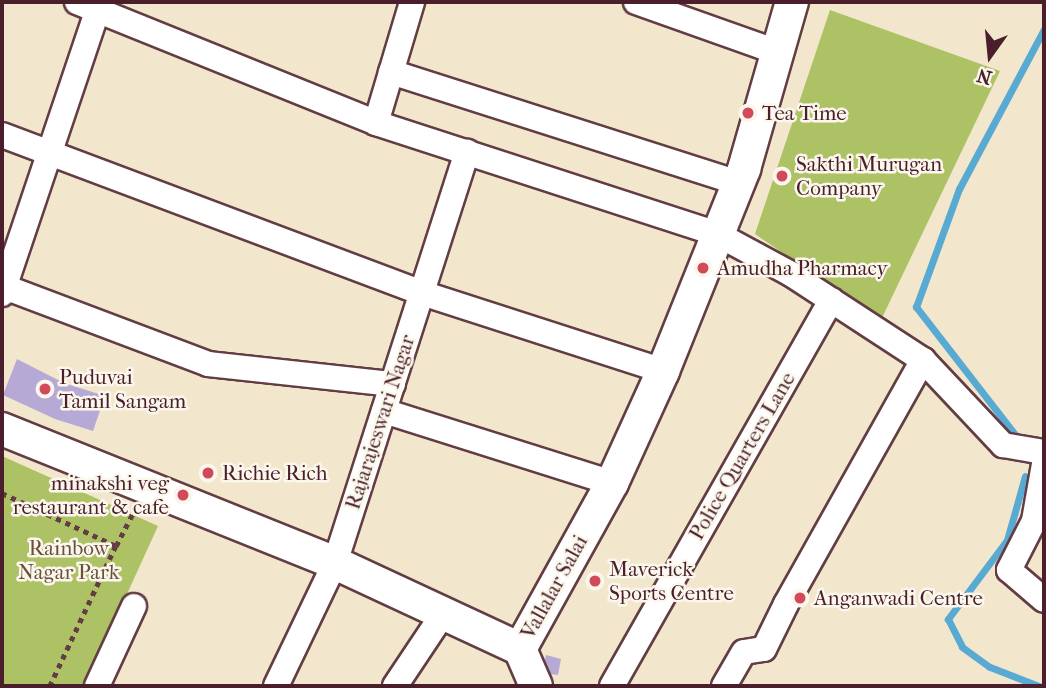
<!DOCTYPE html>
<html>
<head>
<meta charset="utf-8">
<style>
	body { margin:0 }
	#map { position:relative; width:1046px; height:688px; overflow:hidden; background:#f2e7cd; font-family:"IM FELL French Canon",serif }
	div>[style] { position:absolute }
	.green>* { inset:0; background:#adc165 }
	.stream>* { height:7px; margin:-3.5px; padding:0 3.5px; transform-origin:3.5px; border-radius:3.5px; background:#58aad3 }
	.building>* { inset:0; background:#b7a9d5 }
	.path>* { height:4.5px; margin-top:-2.25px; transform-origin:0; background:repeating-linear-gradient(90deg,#633d43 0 5px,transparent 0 10px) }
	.roads { filter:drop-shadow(2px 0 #633d43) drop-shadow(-2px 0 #633d43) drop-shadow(0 2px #633d43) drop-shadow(0 -2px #633d43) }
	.minor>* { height:24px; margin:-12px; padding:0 12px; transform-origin:12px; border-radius:12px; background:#fff }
	.tertiary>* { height:32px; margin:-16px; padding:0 16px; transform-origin:16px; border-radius:16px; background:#fff }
	.dots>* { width:19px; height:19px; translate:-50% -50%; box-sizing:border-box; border:4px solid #fbf7ec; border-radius:50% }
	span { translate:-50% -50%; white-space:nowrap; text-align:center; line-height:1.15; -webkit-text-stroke:5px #fbf7ec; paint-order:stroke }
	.poi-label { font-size:21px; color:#4a1f2b }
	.left { translate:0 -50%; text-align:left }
	.right { translate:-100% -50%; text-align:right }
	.street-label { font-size:21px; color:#4a1f2b }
	.park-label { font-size:21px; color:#68503c }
	.frame { position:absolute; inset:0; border:4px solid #4a1f2b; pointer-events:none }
	.north { position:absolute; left:955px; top:21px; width:70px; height:70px; -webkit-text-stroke:5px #fbf7ec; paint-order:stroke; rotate:195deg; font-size:19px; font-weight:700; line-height:28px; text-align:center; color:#4a1f2b }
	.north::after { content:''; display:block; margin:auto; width:24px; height:32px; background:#4a1f2b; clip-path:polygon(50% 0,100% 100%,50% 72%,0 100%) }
</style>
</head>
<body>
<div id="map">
	<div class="green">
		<i style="clip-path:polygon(830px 10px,1000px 71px,881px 320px,755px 234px)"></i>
		<i style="clip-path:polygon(2px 456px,158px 526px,85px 686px,2px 686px)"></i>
	</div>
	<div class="stream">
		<i style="left:1017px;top:437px;width:165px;rotate:-127.8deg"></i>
		<i style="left:916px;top:307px;width:126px;rotate:-70deg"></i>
		<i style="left:959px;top:189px;width:181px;rotate:-62deg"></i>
		<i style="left:1025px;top:476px;width:66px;rotate:105.7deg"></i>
		<i style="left:1007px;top:540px;width:99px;rotate:126.8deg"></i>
		<i style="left:948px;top:619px;width:31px;rotate:63deg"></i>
		<i style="left:962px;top:647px;width:34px;rotate:36deg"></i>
		<i style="left:990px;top:667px;width:53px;rotate:21.2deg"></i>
	</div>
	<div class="building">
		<i style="clip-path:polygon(17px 359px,64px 383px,105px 396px,93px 431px,55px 419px,3px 395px)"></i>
		<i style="clip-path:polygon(546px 655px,561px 659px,558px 675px,542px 673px)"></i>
	</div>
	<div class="path">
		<i style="left:2px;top:493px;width:126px;rotate:24.9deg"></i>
		<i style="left:116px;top:546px;width:155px;rotate:115.2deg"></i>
		<i style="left:116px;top:546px;width:42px;rotate:-62.8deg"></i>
	</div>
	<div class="roads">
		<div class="minor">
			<i style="left:77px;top:2px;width:323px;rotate:22deg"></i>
			<i style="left:376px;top:123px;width:359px;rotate:18deg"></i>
			<i style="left:717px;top:234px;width:84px;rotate:28.4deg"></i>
			<i style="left:791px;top:274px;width:158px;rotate:33.1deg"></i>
			<i style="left:923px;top:360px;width:117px;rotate:46.7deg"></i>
			<i style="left:1003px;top:445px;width:42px;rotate:9.7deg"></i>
			<i style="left:636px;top:2px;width:150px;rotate:19.5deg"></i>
			<i style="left:391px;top:72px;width:364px;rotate:17.7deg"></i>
			<i style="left:376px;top:123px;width:126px;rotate:-73.4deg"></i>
			<i style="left:2px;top:135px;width:449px;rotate:20.6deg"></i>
			<i style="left:422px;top:293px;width:253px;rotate:17.9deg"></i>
			<i style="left:2px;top:286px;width:220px;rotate:20.7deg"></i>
			<i style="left:208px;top:364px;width:186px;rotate:6.2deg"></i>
			<i style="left:2px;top:294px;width:308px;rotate:-71.4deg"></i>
			<i style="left:384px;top:411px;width:239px;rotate:17.5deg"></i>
			<i style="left:1044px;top:464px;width:58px;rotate:100deg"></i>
			<i style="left:1034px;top:521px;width:55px;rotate:117deg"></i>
			<i style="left:1009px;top:570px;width:46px;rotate:40.6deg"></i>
			<i style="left:97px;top:686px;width:88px;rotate:-65.2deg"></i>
			<i style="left:276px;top:686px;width:136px;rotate:-64.4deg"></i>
			<i style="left:335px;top:563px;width:432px;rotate:-72.2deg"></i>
			<i style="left:395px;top:686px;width:87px;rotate:-56.3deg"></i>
			<i style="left:612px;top:686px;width:444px;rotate:-60.4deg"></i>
			<i style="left:724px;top:686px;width:39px;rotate:-60deg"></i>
			<i style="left:744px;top:652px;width:20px;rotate:-9deg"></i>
			<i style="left:764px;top:649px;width:50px;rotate:-63.9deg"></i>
			<i style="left:786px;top:604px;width:280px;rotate:-60.7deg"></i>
		</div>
		<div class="tertiary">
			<i style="left:2px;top:429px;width:359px;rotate:21.9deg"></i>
			<i style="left:335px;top:563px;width:204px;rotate:24.9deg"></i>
			<i style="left:520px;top:649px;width:190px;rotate:-61deg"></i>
			<i style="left:612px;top:483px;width:123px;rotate:-65.5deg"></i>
			<i style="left:663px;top:371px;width:218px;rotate:-68.1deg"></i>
			<i style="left:744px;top:169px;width:174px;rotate:-74deg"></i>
			<i style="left:520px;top:649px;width:40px;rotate:66.6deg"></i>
		</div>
	</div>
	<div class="dots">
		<i style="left:748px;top:113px;background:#d1495b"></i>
		<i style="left:782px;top:176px;background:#d1495b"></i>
		<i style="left:703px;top:268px;background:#d1495b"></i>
		<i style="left:45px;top:389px;background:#d1495b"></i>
		<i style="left:208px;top:473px;background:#d1495b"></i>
		<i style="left:183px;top:495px;background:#d1495b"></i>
		<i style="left:595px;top:581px;background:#d1495b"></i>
		<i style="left:800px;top:598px;background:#d1495b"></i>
	</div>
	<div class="poi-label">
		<span class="left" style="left:762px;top:113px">Tea Time</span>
		<span class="left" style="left:796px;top:176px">Sakthi Murugan<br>Company</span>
		<span class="left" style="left:717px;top:268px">Amudha Pharmacy</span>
		<span class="left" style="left:59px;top:389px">Puduvai<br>Tamil Sangam</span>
		<span class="left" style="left:222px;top:473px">Richie Rich</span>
		<span class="right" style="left:169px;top:495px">minakshi veg<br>restaurant &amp; cafe</span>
		<span class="left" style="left:609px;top:581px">Maverick<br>Sports Centre</span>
		<span class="left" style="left:814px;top:598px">Anganwadi Centre</span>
	</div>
	<div class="street-label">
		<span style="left:380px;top:422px;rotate:-72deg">Rajarajeswari Nagar</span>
		<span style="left:742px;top:456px;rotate:-60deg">Police Quarters Lane</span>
		<span style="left:554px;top:587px;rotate:-61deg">Vallalar Salai</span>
	</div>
	<div class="park-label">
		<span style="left:69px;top:560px">Rainbow<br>Nagar Park</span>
	</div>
	<div class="frame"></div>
	<div class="north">N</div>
</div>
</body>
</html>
